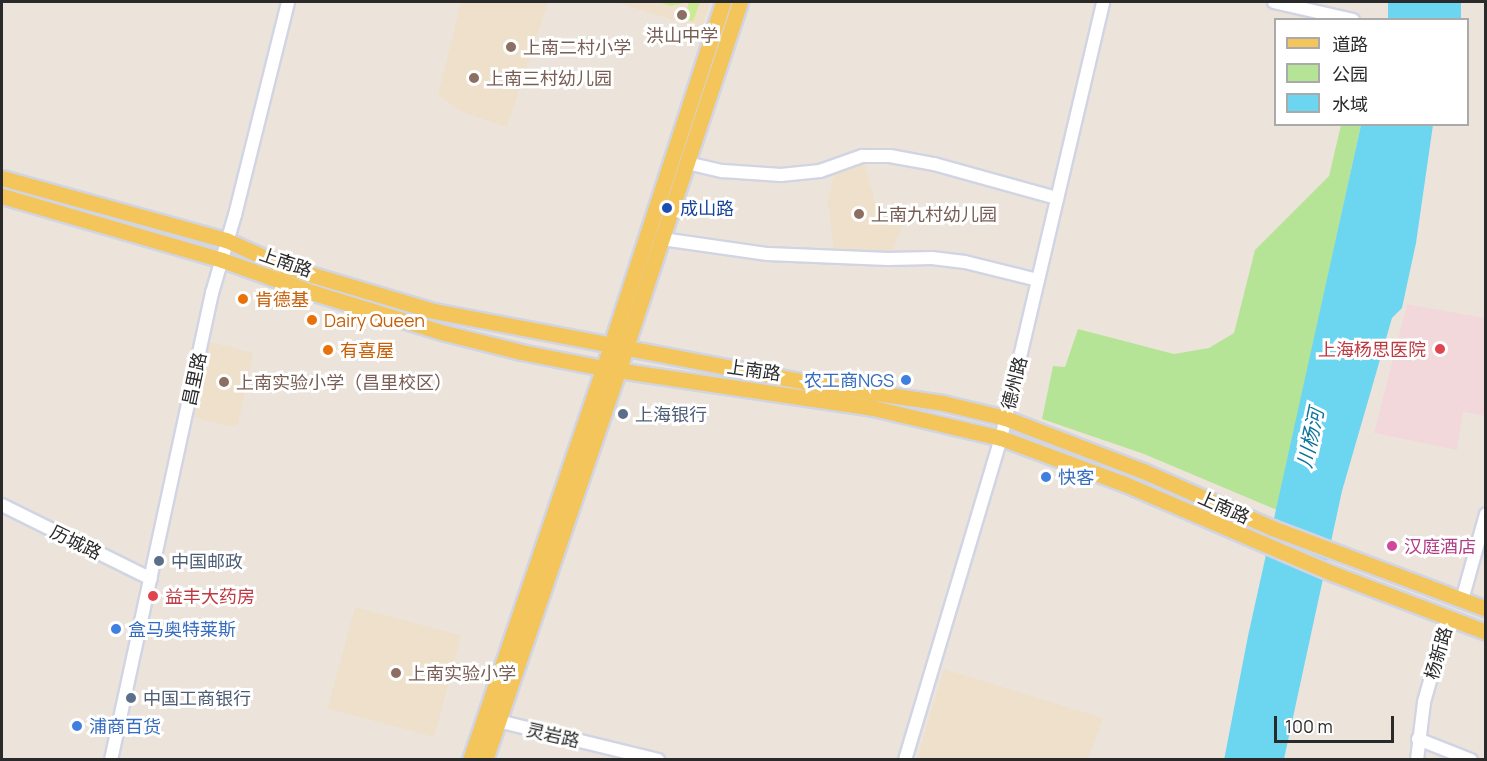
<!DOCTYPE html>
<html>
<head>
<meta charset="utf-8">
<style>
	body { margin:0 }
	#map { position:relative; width:1487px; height:761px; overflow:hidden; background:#ece4db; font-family:Manrope,"Noto Sans SC",sans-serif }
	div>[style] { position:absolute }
	.education>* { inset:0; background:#eee0ca; transform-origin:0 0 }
	.medical>* { inset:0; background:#f3d8db }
	.green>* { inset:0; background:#b6e497 }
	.pitch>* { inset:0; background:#cbeb92 }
	.water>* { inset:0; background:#6cd6f0; transform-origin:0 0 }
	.roads { filter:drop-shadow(2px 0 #d1d5e3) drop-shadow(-2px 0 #d1d5e3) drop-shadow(0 2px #d1d5e3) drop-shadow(0 -2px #d1d5e3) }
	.minor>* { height:12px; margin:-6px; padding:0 6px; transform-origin:6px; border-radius:6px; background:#fff }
	.major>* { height:15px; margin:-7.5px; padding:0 7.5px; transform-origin:7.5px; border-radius:7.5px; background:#f3c55a }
	.dots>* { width:16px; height:16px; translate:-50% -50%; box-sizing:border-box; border:3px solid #fff; border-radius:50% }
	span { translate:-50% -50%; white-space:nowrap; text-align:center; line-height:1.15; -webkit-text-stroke:6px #fff; paint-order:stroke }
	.education-label { font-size:18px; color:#785e54 }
	.left { translate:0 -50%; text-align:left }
	.transit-label { font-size:18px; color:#164399 }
	.street-label { font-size:18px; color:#2a2a2a }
	.food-label { font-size:18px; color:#c56008 }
	.health-label { font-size:18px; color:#be3a42 }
	.right { translate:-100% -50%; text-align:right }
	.shop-label { font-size:18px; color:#366cbe }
	.service-label { font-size:18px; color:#4e5e75 }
	.hotel-label { font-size:18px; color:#b23c85 }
	.water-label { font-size:20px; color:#0b749c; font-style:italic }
	.frame { position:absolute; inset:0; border:3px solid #2a2a2a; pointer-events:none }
	.legend { position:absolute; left:1274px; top:18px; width:195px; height:108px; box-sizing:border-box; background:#fff; border:2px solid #aaa; margin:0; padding:8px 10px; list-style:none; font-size:18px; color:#2a2a2a }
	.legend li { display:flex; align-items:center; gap:12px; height:30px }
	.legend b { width:30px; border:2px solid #aaa }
	.scale { position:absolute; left:1274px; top:716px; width:120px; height:27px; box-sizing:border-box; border:3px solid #2a2a2a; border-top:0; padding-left:8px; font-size:18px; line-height:21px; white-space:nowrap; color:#2a2a2a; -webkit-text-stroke:4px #fff; paint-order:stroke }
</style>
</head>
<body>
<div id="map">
	<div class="education">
		<i style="clip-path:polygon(461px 2px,548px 2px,507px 127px,462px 112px,438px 95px)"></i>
		<i style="clip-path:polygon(615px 2px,710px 2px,701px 29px)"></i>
		<i style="clip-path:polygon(864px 162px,876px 205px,903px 224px,891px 254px,834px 251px,828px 201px,834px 175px)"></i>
		<i style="clip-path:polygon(210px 342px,253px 353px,238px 425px,229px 426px,194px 417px)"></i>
		<i style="left:355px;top:607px;width:110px;height:105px;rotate:15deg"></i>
		<i style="clip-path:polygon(944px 669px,1103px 718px,1088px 759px,917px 759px)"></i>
	</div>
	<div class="medical">
		<i style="clip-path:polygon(1407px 304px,1485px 318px,1485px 416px,1463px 412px,1457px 450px,1374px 433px)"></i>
	</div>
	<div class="green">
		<i style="clip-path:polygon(1341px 125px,1361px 125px,1277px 510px,1144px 454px,1042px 419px,1053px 366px,1065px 367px,1078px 329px,1174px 354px,1209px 348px,1234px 333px,1255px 250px,1329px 176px)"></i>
	</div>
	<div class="pitch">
		<i style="clip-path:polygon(658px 2px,700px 2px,693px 21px,684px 19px,689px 2px,671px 6px)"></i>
	</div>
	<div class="water">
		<i style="left:1388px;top:2px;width:73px;height:17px"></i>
		<i style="clip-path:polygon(1361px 125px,1433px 125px,1416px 243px,1402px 308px,1392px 318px,1342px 491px,1284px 759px,1224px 760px,1248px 636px)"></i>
	</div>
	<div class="roads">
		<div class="minor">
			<i style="left:1274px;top:2px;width:81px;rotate:12.8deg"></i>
			<i style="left:687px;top:163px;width:37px;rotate:13deg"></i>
			<i style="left:723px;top:171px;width:58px;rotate:3.9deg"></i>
			<i style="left:781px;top:175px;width:39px;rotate:-6deg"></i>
			<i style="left:820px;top:171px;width:45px;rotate:-19.7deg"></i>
			<i style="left:862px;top:156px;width:28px"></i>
			<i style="left:890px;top:156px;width:45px;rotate:10.3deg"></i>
			<i style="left:934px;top:164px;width:128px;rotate:15.5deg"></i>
			<i style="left:662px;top:239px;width:107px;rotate:8.1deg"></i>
			<i style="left:768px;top:254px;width:120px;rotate:2.4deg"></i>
			<i style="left:888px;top:259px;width:44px;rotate:-1.3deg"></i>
			<i style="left:932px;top:258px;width:33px;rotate:7deg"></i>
			<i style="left:965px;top:262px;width:75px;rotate:13.9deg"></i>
			<i style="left:2px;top:505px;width:166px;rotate:26.4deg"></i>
			<i style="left:1462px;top:600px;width:89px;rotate:-74.4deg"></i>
			<i style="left:490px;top:719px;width:173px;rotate:13.7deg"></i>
			<i style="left:1418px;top:739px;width:57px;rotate:21.6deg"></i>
			<i style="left:111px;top:760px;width:478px;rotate:-77.8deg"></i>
			<i style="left:212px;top:293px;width:81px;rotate:-73.6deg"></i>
			<i style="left:235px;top:215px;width:219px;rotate:-76deg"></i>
			<i style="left:905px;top:760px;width:336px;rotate:-73.4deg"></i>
			<i style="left:1001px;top:438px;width:448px;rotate:-76.8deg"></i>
			<i style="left:1417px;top:760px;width:58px;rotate:-83.1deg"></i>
			<i style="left:1424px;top:702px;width:88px;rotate:-74.2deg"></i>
		</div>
		<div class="major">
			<i style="left:2px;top:178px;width:232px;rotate:15.5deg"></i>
			<i style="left:226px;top:240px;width:66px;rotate:24.2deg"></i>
			<i style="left:286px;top:267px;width:154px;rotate:16.6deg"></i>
			<i style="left:434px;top:311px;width:401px;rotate:10.8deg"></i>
			<i style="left:828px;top:386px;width:116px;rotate:8.4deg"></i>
			<i style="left:943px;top:403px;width:64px;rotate:13.6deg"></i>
			<i style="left:1005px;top:418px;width:148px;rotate:21deg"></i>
			<i style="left:1143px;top:471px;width:141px;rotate:23.8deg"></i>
			<i style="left:1272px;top:528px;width:229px;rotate:20.7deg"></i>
			<i style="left:2px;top:196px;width:229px;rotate:16.2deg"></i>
			<i style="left:222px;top:260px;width:98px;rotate:19.7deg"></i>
			<i style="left:314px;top:293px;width:137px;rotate:17deg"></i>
			<i style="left:445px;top:333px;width:78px;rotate:14deg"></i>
			<i style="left:521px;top:352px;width:84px;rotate:11deg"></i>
			<i style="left:603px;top:368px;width:273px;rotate:8.4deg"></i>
			<i style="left:873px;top:408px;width:131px;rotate:13.2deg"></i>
			<i style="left:1001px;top:438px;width:132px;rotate:20.4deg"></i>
			<i style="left:1125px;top:484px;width:228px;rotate:23.3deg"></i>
			<i style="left:1334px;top:574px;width:163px;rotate:20.9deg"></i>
			<i style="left:470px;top:760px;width:438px;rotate:-71.2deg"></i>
			<i style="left:611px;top:345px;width:361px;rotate:-71.9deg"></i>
			<i style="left:485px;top:760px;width:436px;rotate:-71.1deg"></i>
			<i style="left:626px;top:347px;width:363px;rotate:-71.7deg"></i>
		</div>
	</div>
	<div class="dots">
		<i style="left:682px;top:15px;background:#8d6e63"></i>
		<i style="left:511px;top:47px;background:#8d6e63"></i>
		<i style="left:474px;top:78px;background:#8d6e63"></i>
		<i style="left:667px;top:208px;background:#1a4fb4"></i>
		<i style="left:859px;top:214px;background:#8d6e63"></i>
		<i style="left:243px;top:299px;background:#e8710a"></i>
		<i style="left:312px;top:320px;background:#e8710a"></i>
		<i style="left:1440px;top:349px;background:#e0444e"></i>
		<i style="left:328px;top:350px;background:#e8710a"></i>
		<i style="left:906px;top:380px;background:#3f7fe0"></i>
		<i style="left:224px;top:382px;background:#8d6e63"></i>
		<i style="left:623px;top:414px;background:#5c6f8a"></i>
		<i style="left:1046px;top:477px;background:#3f7fe0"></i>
		<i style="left:1392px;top:546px;background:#d1479c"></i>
		<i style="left:159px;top:561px;background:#5c6f8a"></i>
		<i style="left:153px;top:596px;background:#e0444e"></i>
		<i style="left:116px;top:629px;background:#3f7fe0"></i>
		<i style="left:396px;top:673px;background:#8d6e63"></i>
		<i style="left:131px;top:698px;background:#5c6f8a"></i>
		<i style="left:77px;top:726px;background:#3f7fe0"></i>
	</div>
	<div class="education-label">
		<span style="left:682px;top:35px">洪山中学</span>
		<span class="left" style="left:523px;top:47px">上南二村小学</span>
		<span class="left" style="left:486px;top:78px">上南三村幼儿园</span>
		<span class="left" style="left:871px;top:214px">上南九村幼儿园</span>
		<span class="left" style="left:236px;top:382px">上南实验小学（昌里校区）</span>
		<span class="left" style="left:408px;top:673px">上南实验小学</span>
	</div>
	<div class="transit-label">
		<span class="left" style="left:680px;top:208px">成山路</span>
	</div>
	<div class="street-label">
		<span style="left:286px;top:262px;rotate:19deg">上南路</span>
		<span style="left:754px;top:370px;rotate:8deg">上南路</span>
		<span style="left:194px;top:379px;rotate:-78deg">昌里路</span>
		<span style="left:1014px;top:383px;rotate:-76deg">德州路</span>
		<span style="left:1224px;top:507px;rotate:24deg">上南路</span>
		<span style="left:76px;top:542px;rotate:26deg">历城路</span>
		<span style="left:1438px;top:653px;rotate:-74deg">杨新路</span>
		<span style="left:553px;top:735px;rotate:13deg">灵岩路</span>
	</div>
	<div class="food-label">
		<span class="left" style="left:255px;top:299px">肯德基</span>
		<span class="left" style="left:324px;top:320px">Dairy Queen</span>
		<span class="left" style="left:340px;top:350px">有喜屋</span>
	</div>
	<div class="health-label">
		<span class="right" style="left:1426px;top:349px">上海杨思医院</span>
		<span class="left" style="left:165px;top:596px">益丰大药房</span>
	</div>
	<div class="shop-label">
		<span class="right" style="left:894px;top:380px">农工商NGS</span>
		<span class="left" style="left:1058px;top:477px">快客</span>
		<span class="left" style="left:128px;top:629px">盒马奥特莱斯</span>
		<span class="left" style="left:89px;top:726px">浦商百货</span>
	</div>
	<div class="service-label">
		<span class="left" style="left:635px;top:414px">上海银行</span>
		<span class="left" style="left:171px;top:561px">中国邮政</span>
		<span class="left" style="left:143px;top:698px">中国工商银行</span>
	</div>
	<div class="hotel-label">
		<span class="left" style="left:1404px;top:546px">汉庭酒店</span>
	</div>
	<div class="water-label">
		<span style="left:1310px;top:438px;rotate:-78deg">川杨河</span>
	</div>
	<div class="frame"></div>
	<ul class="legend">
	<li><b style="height:8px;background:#f3c55a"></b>道路</li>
	<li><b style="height:16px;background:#b6e497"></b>公园</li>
	<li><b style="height:16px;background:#6cd6f0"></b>水域</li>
	</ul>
	<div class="scale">100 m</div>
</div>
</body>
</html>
